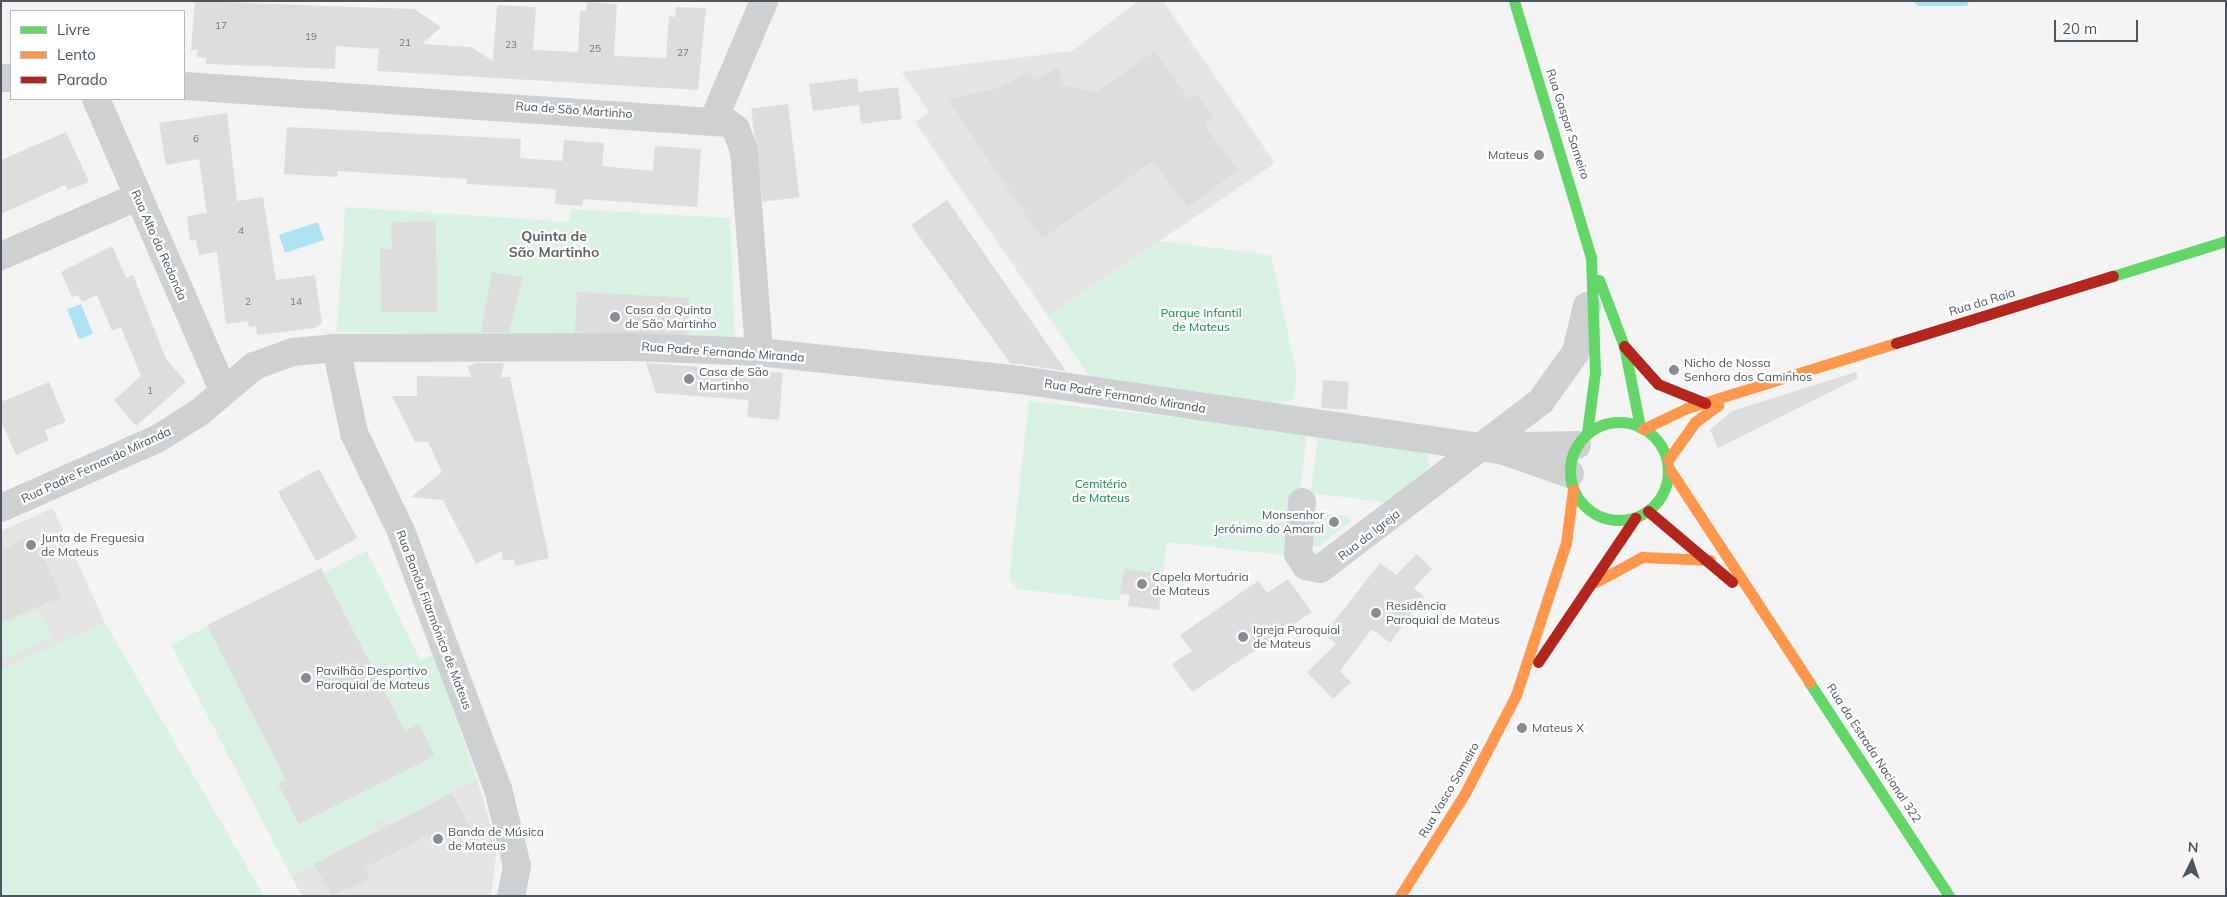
<!DOCTYPE html>
<html>
<head>
<meta charset="utf-8">
<style>
	body { margin:0 }
	#map { position:relative; width:2227px; height:897px; overflow:hidden; background:#f4f4f4; font-family:Mulish,sans-serif }
	div>[style] { position:absolute }
	.education>* { inset:0; background:#e6e5e6 }
	.green>* { inset:0; background:#d9f2e3 }
	.water>* { inset:0; background:#aee2f0; transform-origin:0 0 }
	.stream>* { height:9px; margin:-4.5px; padding:0 4.5px; transform-origin:4.5px; border-radius:4.5px; background:#aee2f0 }
	.building>* { inset:0; background:#ddddde; transform-origin:0 0 }
	.street>* { height:28px; margin:-14px; padding:0 14px; transform-origin:14px; border-radius:14px; background:#ced0d2 }
	.fast>* { height:11px; margin:-5.5px; padding:0 5.5px; transform-origin:5.5px; border-radius:5.5px; background:#63d668 }
	.fast>.ring { margin:-5.5px; padding:0; box-sizing:content-box; background:none; border:11px solid #63d668; border-radius:50% }
	.slow>* { height:11px; margin:-5.5px; padding:0 5.5px; transform-origin:5.5px; border-radius:5.5px; background:#ff974d }
	.jam>* { height:11px; margin:-5.5px; padding:0 5.5px; transform-origin:5.5px; border-radius:5.5px; background:#b3261e }
	.dots>* { width:14px; height:14px; translate:-50% -50%; box-sizing:border-box; border:2px solid #fff; border-radius:50% }
	span { translate:-50% -50%; white-space:nowrap; text-align:center; line-height:1.15; -webkit-text-stroke:4.5px #fff; paint-order:stroke }
	.number-label { font-size:10px; color:#707881 }
	.number-label span { -webkit-text-stroke-width:0 }
	.street-label { font-size:12px; color:#4a5661 }
	.poi-label { font-size:12px; color:#4a5661 }
	.right { translate:-100% -50%; text-align:right }
	.left { translate:0 -50%; text-align:left }
	.park-label { font-size:12px; color:#17864f }
	.neighbourhood-label { font-size:14px; color:#5f6368; font-weight:700 }
	.frame { position:absolute; inset:0; border:2px solid #4a5661; pointer-events:none }
	.legend { position:absolute; left:10px; top:10px; width:175px; height:90px; box-sizing:border-box; background:#fff; border:1px solid #b7bbc0; margin:0; padding:6px 9px; list-style:none; font-size:15px; color:#4a5661 }
	.legend li { display:flex; align-items:center; gap:10px; height:25px }
	.legend b { width:25px; border:1px solid #b7bbc0 }
	.north { position:absolute; left:2167px; top:837px; width:50px; height:50px; -webkit-text-stroke:4px #fff; paint-order:stroke; rotate:4deg; font-size:14px; font-weight:700; line-height:20px; text-align:center; color:#4a5661 }
	.north::after { content:''; display:block; margin:auto; width:18px; height:22px; background:#4a5661; clip-path:polygon(50% 0,100% 100%,50% 72%,0 100%) }
	.scale { position:absolute; left:2054px; top:20px; width:84px; height:22px; box-sizing:border-box; border:2px solid #4a5661; border-top:0; padding-left:6px; font-size:15px; line-height:18px; white-space:nowrap; color:#4a5661; -webkit-text-stroke:4px #fff; paint-order:stroke }
</style>
</head>
<body>
<div id="map">
	<div class="education">
		<i style="clip-path:polygon(1138px 1px,1163px 1px,1275px 163px,1048px 316px,915px 122px,929px 112px,902px 72px,1072px 51px)"></i>
		<i style="clip-path:polygon(53px 508px,105px 623px,1px 670px,1px 531px)"></i>
		<i style="clip-path:polygon(477px 779px,497px 846px,491px 896px,302px 896px,291px 876px,376px 832px,375px 822px,384px 818px,397px 833px,400px 819px)"></i>
	</div>
	<div class="green">
		<i style="clip-path:polygon(345px 207px,570px 222px,571px 209px,730px 218px,735px 345px,337px 331px)"></i>
		<i style="clip-path:polygon(1160px 241px,1271px 255px,1297px 375px,1294px 399px,1277px 404px,1090px 378px,1048px 316px)"></i>
		<i style="clip-path:polygon(1029px 401px,1307px 432px,1292px 556px,1167px 542px,1163px 574px,1124px 570px,1120px 601px,1017px 589px,1009px 578px)"></i>
		<i style="clip-path:polygon(1318px 436px,1420px 451px,1428px 457px,1429px 467px,1390px 503px,1311px 493px)"></i>
		<i style="clip-path:polygon(1309px 512px,1347px 516px,1352px 520px,1319px 546px,1312px 546px)"></i>
		<i style="clip-path:polygon(367px 551px,420px 660px,433px 655px,477px 779px,400px 819px,405px 830px,397px 834px,384px 818px,376px 822px,381px 842px,366px 837px,291px 876px,171px 645px,321px 568px,324px 573px)"></i>
		<i style="clip-path:polygon(39px 609px,52px 637px,4px 659px,1px 625px)"></i>
		<i style="clip-path:polygon(105px 623px,264px 896px,1px 896px,1px 670px)"></i>
	</div>
	<div class="water">
		<i style="left:318px;top:222px;width:19px;height:41px;rotate:72deg"></i>
		<i style="left:81px;top:304px;width:32px;height:15px;rotate:68deg"></i>
	</div>
	<div class="stream">
		<i style="left:1919px;top:1px;width:45px"></i>
	</div>
	<div class="building">
		<i style="clip-path:polygon(195px 1px,414px 9px,441px 27px,422px 44px,471px 47px,493px 61px,497px 5px,536px 7px,533px 50px,578px 52px,580px 11px,586px 11px,587px 2px,617px 4px,614px 56px,666px 58px,669px 16px,675px 17px,676px 7px,706px 8px,698px 90px,377px 71px,379px 49px,336px 46px,335px 69px,206px 64px,206px 58px,197px 57px,197px 50px,191px 50px)"></i>
		<i style="clip-path:polygon(1155px 51px,1189px 99px,1197px 94px,1213px 117px,1204px 124px,1238px 171px,1187px 207px,1153px 161px,1042px 239px,948px 99px,999px 88px,1029px 72px,1035px 80px,1058px 67px,1064px 86px,1096px 92px)"></i>
		<i style="clip-path:polygon(857px 78px,859px 92px,898px 87px,902px 119px,861px 124px,859px 105px,813px 111px,809px 84px)"></i>
		<i style="left:788px;top:104px;width:94px;height:37px;rotate:83deg"></i>
		<i style="clip-path:polygon(227px 113px,237px 201px,263px 197px,276px 280px,315px 275px,322px 323px,314px 328px,257px 335px,256px 326px,249px 327px,248px 321px,226px 324px,217px 252px,199px 255px,196px 240px,190px 241px,187px 216px,207px 213px,199px 159px,166px 165px,159px 123px)"></i>
		<i style="clip-path:polygon(287px 127px,521px 139px,520px 158px,562px 161px,564px 140px,604px 143px,602px 166px,653px 171px,655px 146px,701px 149px,697px 207px,583px 199px,582px 206px,555px 204px,556px 189px,467px 184px,467px 179px,338px 171px,337px 177px,284px 174px)"></i>
		<i style="clip-path:polygon(66px 132px,89px 182px,68px 190px,65px 185px,1px 214px,1px 160px)"></i>
		<i style="clip-path:polygon(947px 200px,1066px 371px,1010px 363px,911px 225px)"></i>
		<i style="clip-path:polygon(436px 221px,437px 312px,381px 312px,380px 249px,392px 249px,391px 222px)"></i>
		<i style="clip-path:polygon(112px 246px,126px 278px,133px 275px,166px 359px,186px 382px,136px 426px,114px 400px,141px 376px,121px 327px,112px 331px,97px 295px,82px 302px,78px 295px,72px 297px,61px 272px)"></i>
		<i style="clip-path:polygon(492px 272px,523px 277px,509px 332px,481px 332px)"></i>
		<i style="left:577px;top:292px;width:112px;height:40px;rotate:3deg"></i>
		<i style="clip-path:polygon(476px 363px,504px 363px,501px 377px,510px 377px,549px 558px,515px 566px,514px 559px,503px 561px,502px 551px,476px 564px,443px 500px,411px 497px,442px 472px,428px 442px,415px 442px,392px 396px,417px 396px,417px 376px,471px 377px,468px 367px)"></i>
		<i style="clip-path:polygon(646px 363px,783px 373px,779px 420px,747px 417px,749px 400px,656px 393px)"></i>
		<i style="clip-path:polygon(1856px 372px,1858px 378px,1718px 448px,1710px 430px,1732px 411px)"></i>
		<i style="left:1323px;top:380px;width:26px;height:28px;rotate:4deg"></i>
		<i style="clip-path:polygon(49px 382px,66px 422px,45px 430px,49px 440px,16px 455px,1px 421px,1px 402px)"></i>
		<i style="left:319px;top:469px;width:79px;height:47px;rotate:61deg"></i>
		<i style="clip-path:polygon(34px 535px,61px 597px,1px 622px,1px 550px)"></i>
		<i style="clip-path:polygon(1417px 554px,1432px 569px,1414px 588px,1424px 596px,1390px 643px,1372px 629px,1340px 671px,1351px 682px,1333px 699px,1307px 672px,1336px 644px,1324px 634px,1380px 563px,1396px 575px)"></i>
		<i style="clip-path:polygon(321px 568px,405px 731px,419px 724px,435px 756px,299px 824px,278px 784px,286px 780px,207px 625px)"></i>
		<i style="clip-path:polygon(1124px 569px,1163px 574px,1159px 610px,1128px 606px,1130px 595px,1120px 594px)"></i>
		<i style="clip-path:polygon(1288px 579px,1312px 612px,1192px 692px,1172px 664px,1192px 651px,1180px 635px,1258px 581px,1267px 593px)"></i>
		<i style="clip-path:polygon(452px 793px,470px 827px,434px 845px,428px 835px,364px 868px,370px 879px,332px 896px,314px 864px)"></i>
	</div>
	<div class="street">
		<i style="left:1px;top:78px;width:10px"></i>
		<i style="left:184px;top:86px;width:545px;rotate:3.89deg"></i>
		<i style="left:728px;top:123px;width:10px;rotate:37deg"></i>
		<i style="left:736px;top:129px;width:23px;rotate:70deg"></i>
		<i style="left:744px;top:151px;width:202px;rotate:85.7deg"></i>
		<i style="left:96px;top:99px;width:318px;rotate:66.4deg"></i>
		<i style="left:714px;top:119px;width:128px;rotate:-67deg"></i>
		<i style="left:1px;top:256px;width:148px;rotate:-23.5deg"></i>
		<i style="left:336px;top:348px;width:87px;rotate:78deg"></i>
		<i style="left:354px;top:433px;width:109px;rotate:64.4deg"></i>
		<i style="left:401px;top:531px;width:276px;rotate:69.4deg"></i>
		<i style="left:498px;top:789px;width:79px;rotate:76.1deg"></i>
		<i style="left:517px;top:866px;width:31px;rotate:101deg"></i>
		<i style="left:1519px;top:446px;width:58px;rotate:-1deg"></i>
		<i style="left:1302px;top:502px;width:52px;rotate:94.4deg"></i>
		<i style="left:1298px;top:554px;width:14px;rotate:56deg"></i>
		<i style="left:1306px;top:566px;width:14px;rotate:12deg"></i>
		<i style="left:1320px;top:569px;width:278px;rotate:-37.2deg"></i>
		<i style="left:1541px;top:401px;width:60px;rotate:-54.5deg"></i>
		<i style="left:1576px;top:352px;width:47px;rotate:-76.6deg"></i>
		<i style="left:1px;top:508px;width:171px;rotate:-23.9deg"></i>
		<i style="left:157px;top:439px;width:51px;rotate:-32.1deg"></i>
		<i style="left:200px;top:412px;width:71px;rotate:-40.4deg"></i>
		<i style="left:254px;top:366px;width:41px;rotate:-19.7deg"></i>
		<i style="left:293px;top:352px;width:43px;rotate:-5.3deg"></i>
		<i style="left:336px;top:348px;width:296px;rotate:-0.2deg"></i>
		<i style="left:632px;top:347px;width:127px;rotate:2.3deg"></i>
		<i style="left:759px;top:352px;width:262px;rotate:6.1deg"></i>
		<i style="left:1020px;top:380px;width:486px;rotate:8.3deg"></i>
		<i style="left:1501px;top:450px;width:73px;rotate:19.2deg"></i>
	</div>
	<div class="fast">
		<i style="left:1514px;top:1px;width:267px;rotate:73.3deg"></i>
		<i style="left:1591px;top:257px;width:115px;rotate:88deg"></i>
		<i style="left:1595px;top:372px;width:62px;rotate:97.5deg"></i>
		<i style="left:2113px;top:276px;width:118px;rotate:-17.2deg"></i>
		<i style="left:1599px;top:280px;width:71px;rotate:69.3deg"></i>
		<i style="left:1624px;top:346px;width:83px;rotate:78.8deg"></i>
		<i class="ring" style="left:1570px;top:422px;width:87px;height:87px"></i>
		<i style="left:1809px;top:682px;width:256px;rotate:56.8deg"></i>
	</div>
	<div class="slow">
		<i style="left:1643px;top:429px;width:49px;rotate:-25.5deg"></i>
		<i style="left:1687px;top:408px;width:219px;rotate:-17.3deg"></i>
		<i style="left:1668px;top:460px;width:47px;rotate:-54.6deg"></i>
		<i style="left:1695px;top:422px;width:29px;rotate:-36deg"></i>
		<i style="left:1670px;top:470px;width:254px;rotate:56.7deg"></i>
		<i style="left:1596px;top:582px;width:52px;rotate:-28.5deg"></i>
		<i style="left:1642px;top:557px;width:68px;rotate:2.5deg"></i>
		<i style="left:1400px;top:896px;width:122px;rotate:-57.7deg"></i>
		<i style="left:1465px;top:793px;width:110px;rotate:-62.5deg"></i>
		<i style="left:1516px;top:695px;width:160px;rotate:-71.8deg"></i>
		<i style="left:1566px;top:543px;width:54px;rotate:-82.6deg"></i>
	</div>
	<div class="jam">
		<i style="left:1896px;top:343px;width:227px;rotate:-17.2deg"></i>
		<i style="left:1624px;top:346px;width:51px;rotate:48.2deg"></i>
		<i style="left:1658px;top:384px;width:51px;rotate:22deg"></i>
		<i style="left:1648px;top:511px;width:110px;rotate:40.2deg"></i>
		<i style="left:1538px;top:662px;width:174px;rotate:-56deg"></i>
	</div>
	<div class="dots">
		<i style="left:1539px;top:155px;background:#868d94"></i>
		<i style="left:615px;top:317px;background:#868d94"></i>
		<i style="left:1674px;top:370px;background:#868d94"></i>
		<i style="left:689px;top:379px;background:#868d94"></i>
		<i style="left:1334px;top:522px;background:#868d94"></i>
		<i style="left:31px;top:545px;background:#868d94"></i>
		<i style="left:1142px;top:584px;background:#868d94"></i>
		<i style="left:1376px;top:613px;background:#868d94"></i>
		<i style="left:1243px;top:637px;background:#868d94"></i>
		<i style="left:306px;top:678px;background:#868d94"></i>
		<i style="left:1522px;top:728px;background:#868d94"></i>
		<i style="left:438px;top:839px;background:#868d94"></i>
	</div>
	<div class="number-label">
		<span style="left:221px;top:26px">17</span>
		<span style="left:311px;top:37px">19</span>
		<span style="left:405px;top:43px">21</span>
		<span style="left:511px;top:45px">23</span>
		<span style="left:595px;top:49px">25</span>
		<span style="left:683px;top:53px">27</span>
		<span style="left:196px;top:139px">6</span>
		<span style="left:241px;top:231px">4</span>
		<span style="left:248px;top:302px">2</span>
		<span style="left:296px;top:302px">14</span>
		<span style="left:150px;top:391px">1</span>
	</div>
	<div class="street-label">
		<span style="left:574px;top:110px;rotate:4deg">Rua de São Martinho</span>
		<span style="left:1568px;top:124px;rotate:72deg">Rua Gaspar Sameiro</span>
		<span style="left:159px;top:245px;rotate:66deg">Rua Alto da Redonda</span>
		<span style="left:1982px;top:302px;rotate:-17deg">Rua da Raia</span>
		<span style="left:723px;top:352px;rotate:4deg">Rua Padre Fernando Miranda</span>
		<span style="left:1125px;top:396px;rotate:9deg">Rua Padre Fernando Miranda</span>
		<span style="left:96px;top:465px;rotate:-25deg">Rua Padre Fernando Miranda</span>
		<span style="left:1369px;top:535px;rotate:-38deg">Rua da Igreja</span>
		<span style="left:434px;top:620px;rotate:69deg">Rua Banda Filarmónica de Mateus</span>
		<span style="left:1874px;top:753px;rotate:57deg">Rua da Estrada Nacional 322</span>
		<span style="left:1449px;top:790px;rotate:-60deg">Rua Vasco Sameiro</span>
	</div>
	<div class="poi-label">
		<span class="right" style="left:1529px;top:155px">Mateus</span>
		<span class="left" style="left:625px;top:317px">Casa da Quinta<br>de São Martinho</span>
		<span class="left" style="left:1684px;top:370px">Nicho de Nossa<br>Senhora dos Caminhos</span>
		<span class="left" style="left:699px;top:379px">Casa de São<br>Martinho</span>
		<span class="right" style="left:1324px;top:522px">Monsenhor<br>Jerónimo do Amaral</span>
		<span class="left" style="left:41px;top:545px">Junta de Freguesia<br>de Mateus</span>
		<span class="left" style="left:1152px;top:584px">Capela Mortuária<br>de Mateus</span>
		<span class="left" style="left:1386px;top:613px">Residência<br>Paroquial de Mateus</span>
		<span class="left" style="left:1253px;top:637px">Igreja Paroquial<br>de Mateus</span>
		<span class="left" style="left:316px;top:678px">Pavilhão Desportivo<br>Paroquial de Mateus</span>
		<span class="left" style="left:1532px;top:728px">Mateus X</span>
		<span class="left" style="left:448px;top:839px">Banda de Música<br>de Mateus</span>
	</div>
	<div class="park-label">
		<span style="left:1201px;top:320px">Parque Infantil<br>de Mateus</span>
		<span style="left:1101px;top:491px">Cemitério<br>de Mateus</span>
	</div>
	<div class="neighbourhood-label">
		<span style="left:554px;top:244px">Quinta de<br>São Martinho</span>
	</div>
	<div class="frame"></div>
	<ul class="legend">
	<li><b style="height:6px;background:#63d668"></b>Livre</li>
	<li><b style="height:6px;background:#ff974d"></b>Lento</li>
	<li><b style="height:6px;background:#b3261e"></b>Parado</li>
	</ul>
	<div class="north">N</div>
	<div class="scale">20 m</div>
</div>
</body>
</html>
